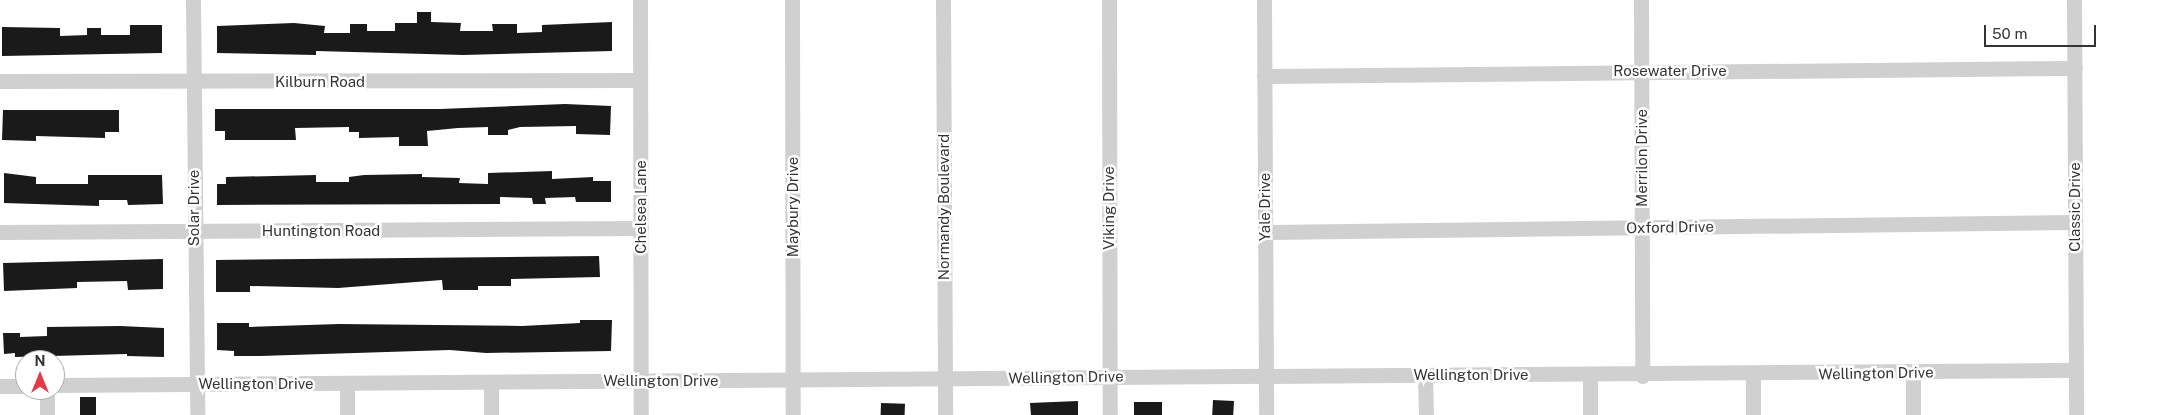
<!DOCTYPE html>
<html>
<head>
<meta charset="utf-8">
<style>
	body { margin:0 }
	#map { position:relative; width:2162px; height:415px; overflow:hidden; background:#fff; font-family:"Public Sans",sans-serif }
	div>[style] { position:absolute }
	.building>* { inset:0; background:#1a1a1a; transform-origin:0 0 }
	.minor>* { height:15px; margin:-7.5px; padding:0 7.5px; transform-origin:7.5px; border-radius:7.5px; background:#d0d0d0 }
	span { translate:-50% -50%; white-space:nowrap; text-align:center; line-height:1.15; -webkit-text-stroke:5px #fff; paint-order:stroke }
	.street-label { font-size:15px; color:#333 }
	.north { position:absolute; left:15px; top:350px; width:50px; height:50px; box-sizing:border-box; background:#fff; border:1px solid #adadad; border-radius:50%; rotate:0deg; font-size:14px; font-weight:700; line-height:20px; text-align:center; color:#333 }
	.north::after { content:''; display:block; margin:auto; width:18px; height:22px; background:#e63946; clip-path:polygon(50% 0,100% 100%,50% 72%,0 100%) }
	.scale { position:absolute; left:1984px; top:25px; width:112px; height:22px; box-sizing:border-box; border:2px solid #333; border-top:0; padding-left:6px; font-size:15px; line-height:18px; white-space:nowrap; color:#333; -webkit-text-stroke:4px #fff; paint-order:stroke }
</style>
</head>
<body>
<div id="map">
	<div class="building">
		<i style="clip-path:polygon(417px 12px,431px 12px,431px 22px,461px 23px,460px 31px,493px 31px,492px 24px,517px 24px,517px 33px,542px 32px,542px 25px,612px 22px,612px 51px,463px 55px,316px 51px,316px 55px,217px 53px,217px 26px,294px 23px,325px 26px,324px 33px,350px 33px,350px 24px,367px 24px,367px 31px,395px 31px,395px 23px,417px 23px)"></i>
		<i style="clip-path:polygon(130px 25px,162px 25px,162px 53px,2px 56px,2px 27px,60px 28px,60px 36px,87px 35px,87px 28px,101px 28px,101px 35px,130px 35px)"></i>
		<i style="clip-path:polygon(565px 104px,611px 106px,610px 135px,576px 134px,576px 126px,520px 127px,508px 130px,508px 135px,488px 135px,488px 127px,458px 128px,427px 131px,428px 146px,399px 146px,399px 137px,359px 138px,359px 132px,349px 132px,349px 127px,295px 128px,296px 140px,225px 140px,225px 131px,215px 131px,215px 109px,440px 109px)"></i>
		<i style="clip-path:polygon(3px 110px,119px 110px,119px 132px,105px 132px,105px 138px,36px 136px,36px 141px,2px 140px)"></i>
		<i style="clip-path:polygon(552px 171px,552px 179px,593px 177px,593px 181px,611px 181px,611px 202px,576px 202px,575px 197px,545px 198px,546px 204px,533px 204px,532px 198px,500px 197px,500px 204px,217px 205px,217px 184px,226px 184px,226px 177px,316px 175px,316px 182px,349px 182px,349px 177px,364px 175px,422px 174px,422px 177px,460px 178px,459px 183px,488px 184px,488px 173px)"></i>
		<i style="clip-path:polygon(4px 173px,36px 177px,36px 184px,88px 184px,88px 175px,162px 175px,163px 204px,128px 205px,127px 200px,99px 200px,99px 206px,4px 203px)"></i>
		<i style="clip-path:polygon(599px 256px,600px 277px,511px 279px,511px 286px,478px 286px,478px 290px,443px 290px,442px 280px,338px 288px,250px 286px,250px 292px,216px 292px,216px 260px)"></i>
		<i style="clip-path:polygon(163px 259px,163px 289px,128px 290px,127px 281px,77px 282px,77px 288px,4px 291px,3px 263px)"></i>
		<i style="clip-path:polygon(580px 320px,612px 320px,611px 351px,486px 353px,450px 350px,260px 356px,234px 356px,234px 351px,217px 350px,217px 323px,249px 323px,249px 327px,339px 324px,522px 326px,580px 323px)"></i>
		<i style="clip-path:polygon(120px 326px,164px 328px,164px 357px,127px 356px,127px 354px,15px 357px,15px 353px,4px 354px,3px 333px,20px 333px,20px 337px,47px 336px,47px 327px)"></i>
		<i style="left:80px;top:397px;width:16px;height:18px"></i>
		<i style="left:1213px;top:400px;width:21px;height:15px;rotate:3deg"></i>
		<i style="clip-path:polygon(1078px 401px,1078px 415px,1031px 415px,1030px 403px)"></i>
		<i style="left:1134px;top:402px;width:28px;height:13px"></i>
		<i style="left:881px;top:403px;width:24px;height:12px;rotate:2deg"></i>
	</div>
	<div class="minor">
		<i style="left:193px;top:0;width:415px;rotate:89.4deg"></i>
		<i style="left:640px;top:0;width:415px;rotate:89.9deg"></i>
		<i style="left:792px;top:0;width:415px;rotate:89.9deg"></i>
		<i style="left:943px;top:0;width:415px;rotate:89.7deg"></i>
		<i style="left:1109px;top:0;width:415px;rotate:89.9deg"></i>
		<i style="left:1264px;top:0;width:415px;rotate:89.7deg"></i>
		<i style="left:1641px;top:0;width:376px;rotate:89.8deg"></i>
		<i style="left:2074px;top:0;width:415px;rotate:89.7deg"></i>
		<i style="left:1264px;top:76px;width:811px;rotate:-0.57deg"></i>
		<i style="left:0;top:81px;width:640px;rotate:-0.09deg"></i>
		<i style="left:0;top:232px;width:641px;rotate:-0.36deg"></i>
		<i style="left:1265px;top:232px;width:810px;rotate:-0.71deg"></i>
		<i style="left:1913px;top:373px;width:42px;rotate:90deg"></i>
		<i style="left:1753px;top:374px;width:41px;rotate:90deg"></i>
		<i style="left:1425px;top:375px;width:40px;rotate:88.6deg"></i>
		<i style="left:1590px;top:375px;width:40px;rotate:90deg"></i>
		<i style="left:491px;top:382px;width:33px;rotate:90deg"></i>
		<i style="left:55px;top:385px;width:2021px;rotate:-0.43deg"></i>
		<i style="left:0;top:386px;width:25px"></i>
		<i style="left:47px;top:390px;width:25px;rotate:90deg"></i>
		<i style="left:347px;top:415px;width:32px;rotate:-90deg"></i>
	</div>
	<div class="street-label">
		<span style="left:1670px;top:71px">Rosewater Drive</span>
		<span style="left:320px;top:82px">Kilburn Road</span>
		<span style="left:1642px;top:158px;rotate:-90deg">Merrilon Drive</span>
		<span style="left:641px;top:207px;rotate:-90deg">Chelsea Lane</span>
		<span style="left:793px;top:207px;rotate:-90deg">Maybury Drive</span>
		<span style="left:944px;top:207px;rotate:-90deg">Normandy Boulevard</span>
		<span style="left:1265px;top:207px;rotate:-90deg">Yale Drive</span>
		<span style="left:2075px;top:207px;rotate:-90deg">Classic Drive</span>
		<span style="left:194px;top:208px;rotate:-90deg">Solar Drive</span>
		<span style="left:1109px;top:208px;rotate:-90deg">Viking Drive</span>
		<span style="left:1670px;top:227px;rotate:-1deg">Oxford Drive</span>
		<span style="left:321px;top:231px">Huntington Road</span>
		<span style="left:1876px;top:373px;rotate:-1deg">Wellington Drive</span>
		<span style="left:1471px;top:375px">Wellington Drive</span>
		<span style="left:1066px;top:377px;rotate:-1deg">Wellington Drive</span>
		<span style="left:661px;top:381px">Wellington Drive</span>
		<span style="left:256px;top:384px">Wellington Drive</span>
	</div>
	<div class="north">N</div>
	<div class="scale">50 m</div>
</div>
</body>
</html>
